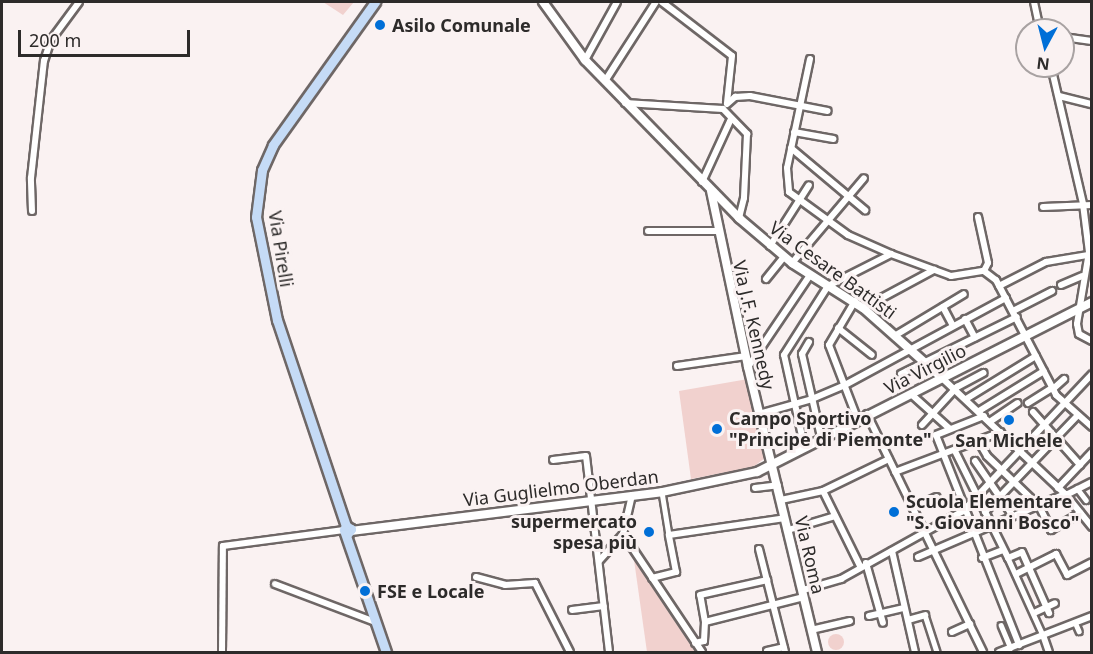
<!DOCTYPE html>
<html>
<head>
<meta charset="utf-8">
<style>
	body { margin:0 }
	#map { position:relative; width:1093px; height:654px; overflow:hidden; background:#faf2f2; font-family:"Noto Sans",sans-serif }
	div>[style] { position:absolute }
	.green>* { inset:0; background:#f1d1ce }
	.round { border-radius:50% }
	.roads { filter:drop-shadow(2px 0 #6e6766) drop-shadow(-2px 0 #6e6766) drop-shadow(0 2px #6e6766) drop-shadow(0 -2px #6e6766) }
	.pedestrian>* { height:4.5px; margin:-2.25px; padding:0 2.25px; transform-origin:2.25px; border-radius:2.25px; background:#fff }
	.minor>* { height:6px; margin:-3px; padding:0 3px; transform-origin:3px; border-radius:3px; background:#fff }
	.tertiary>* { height:8px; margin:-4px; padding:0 4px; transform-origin:4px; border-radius:4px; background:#fff }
	.secondary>* { height:9px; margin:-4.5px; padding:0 4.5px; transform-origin:4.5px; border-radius:4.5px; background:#c5dbf6 }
	.dots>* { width:16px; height:16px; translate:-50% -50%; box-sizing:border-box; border:3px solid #faf2f2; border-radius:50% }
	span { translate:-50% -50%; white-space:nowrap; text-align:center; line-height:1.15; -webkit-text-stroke:6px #faf2f2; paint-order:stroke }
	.poi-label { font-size:18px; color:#2d2b2a; font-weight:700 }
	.left { translate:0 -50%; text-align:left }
	.right { translate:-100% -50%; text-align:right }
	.street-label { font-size:18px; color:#2d2b2a }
	.frame { position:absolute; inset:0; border:3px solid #2d2b2a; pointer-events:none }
	.north { position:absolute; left:1015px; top:18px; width:60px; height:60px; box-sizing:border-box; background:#faf2f2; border:2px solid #a8a2a2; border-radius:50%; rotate:187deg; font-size:16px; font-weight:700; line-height:24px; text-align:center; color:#2d2b2a }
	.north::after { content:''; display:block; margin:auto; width:21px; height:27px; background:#006fd7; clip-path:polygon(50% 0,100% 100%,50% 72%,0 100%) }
	.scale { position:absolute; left:18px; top:30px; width:172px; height:27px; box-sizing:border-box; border:3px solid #2d2b2a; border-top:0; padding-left:8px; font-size:18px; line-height:21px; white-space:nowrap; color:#2d2b2a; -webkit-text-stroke:4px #faf2f2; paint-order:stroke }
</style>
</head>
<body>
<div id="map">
	<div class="green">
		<i style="clip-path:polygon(323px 2px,354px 2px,343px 15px)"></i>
		<i style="clip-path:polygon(748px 379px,765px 458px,753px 467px,691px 479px,679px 391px)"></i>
		<i style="clip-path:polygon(634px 560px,695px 652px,647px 652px)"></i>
		<i class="round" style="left:828px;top:634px;width:16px;height:16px"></i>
	</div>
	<div class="roads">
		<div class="pedestrian">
			<i style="left:1077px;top:488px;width:15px;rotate:53deg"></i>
			<i style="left:662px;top:492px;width:44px;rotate:80.8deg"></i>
			<i style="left:1008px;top:558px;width:85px;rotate:65.6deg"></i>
			<i style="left:925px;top:615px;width:39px;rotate:72deg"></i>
			<i style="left:1075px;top:622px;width:10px;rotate:66deg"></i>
			<i style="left:1001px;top:625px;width:25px;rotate:67deg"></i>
		</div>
		<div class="minor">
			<i style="left:662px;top:2px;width:88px;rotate:37.6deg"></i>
			<i style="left:732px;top:56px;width:47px;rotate:96.1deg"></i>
			<i style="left:1034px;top:2px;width:29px;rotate:78deg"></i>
			<i style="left:1063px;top:37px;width:29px;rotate:8deg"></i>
			<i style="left:810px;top:59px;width:111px;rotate:101.9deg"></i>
			<i style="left:787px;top:168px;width:24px;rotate:85deg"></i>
			<i style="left:789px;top:192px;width:73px;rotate:36.1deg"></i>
			<i style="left:848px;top:235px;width:47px;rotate:23.8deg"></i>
			<i style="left:891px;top:254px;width:64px;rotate:20.1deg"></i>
			<i style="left:951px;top:276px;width:33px;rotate:-9deg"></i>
			<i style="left:585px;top:60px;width:66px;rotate:-61.1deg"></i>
			<i style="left:1051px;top:66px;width:142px;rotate:76.9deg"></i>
			<i style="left:1083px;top:204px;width:48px;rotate:82.9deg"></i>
			<i style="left:1089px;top:252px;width:73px;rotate:99.5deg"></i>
			<i style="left:1077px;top:324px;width:10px;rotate:79deg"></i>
			<i style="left:1079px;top:334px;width:15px;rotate:28deg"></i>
			<i style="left:605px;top:81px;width:94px;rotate:-57.2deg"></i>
			<i style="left:1059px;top:96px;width:34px;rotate:14deg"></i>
			<i style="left:625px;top:103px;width:98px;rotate:3.5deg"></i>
			<i style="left:727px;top:104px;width:11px;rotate:-41deg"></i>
			<i style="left:735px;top:97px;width:15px;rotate:-4deg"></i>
			<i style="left:750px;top:96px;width:79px;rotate:10.9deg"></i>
			<i style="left:723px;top:109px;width:35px;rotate:46deg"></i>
			<i style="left:747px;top:134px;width:64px;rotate:92.7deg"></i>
			<i style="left:744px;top:198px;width:21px;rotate:104deg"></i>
			<i style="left:794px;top:132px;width:40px;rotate:10deg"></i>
			<i style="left:791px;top:148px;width:97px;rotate:40deg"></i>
			<i style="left:702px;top:182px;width:69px;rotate:-65.3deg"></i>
			<i style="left:1043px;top:207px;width:49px;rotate:-2.3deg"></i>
			<i style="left:32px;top:211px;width:33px;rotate:-92deg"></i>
			<i style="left:31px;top:178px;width:118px;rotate:-83.7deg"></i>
			<i style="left:44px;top:61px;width:22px;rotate:-72deg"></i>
			<i style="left:51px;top:40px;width:47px;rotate:-53.6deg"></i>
			<i style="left:978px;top:217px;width:47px;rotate:77.7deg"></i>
			<i style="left:988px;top:263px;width:9px;rotate:117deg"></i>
			<i style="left:648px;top:231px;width:70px"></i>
			<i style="left:770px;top:246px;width:72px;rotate:-57.4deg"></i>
			<i style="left:792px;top:263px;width:111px;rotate:-49.7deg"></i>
			<i style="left:984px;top:271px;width:15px;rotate:37deg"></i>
			<i style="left:996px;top:280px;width:130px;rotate:62.4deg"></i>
			<i style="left:1056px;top:395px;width:48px;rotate:41.6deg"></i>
			<i style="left:766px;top:279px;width:28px;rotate:-51deg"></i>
			<i style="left:1061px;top:285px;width:23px;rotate:-23deg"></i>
			<i style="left:999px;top:286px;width:53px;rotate:-27.1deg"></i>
			<i style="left:1046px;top:262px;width:43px;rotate:-9.5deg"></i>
			<i style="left:855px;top:301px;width:51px;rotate:120.6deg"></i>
			<i style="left:829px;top:345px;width:78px;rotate:69deg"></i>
			<i style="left:943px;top:307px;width:21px;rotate:62deg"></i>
			<i style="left:863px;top:308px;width:81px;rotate:-28.2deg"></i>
			<i style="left:1013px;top:311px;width:44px;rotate:-27.1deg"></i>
			<i style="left:965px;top:319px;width:21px;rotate:62deg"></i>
			<i style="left:838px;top:328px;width:43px;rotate:38.5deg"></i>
			<i style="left:896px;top:335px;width:79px;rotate:-31.1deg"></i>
			<i style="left:809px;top:342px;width:14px;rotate:120deg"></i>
			<i style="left:802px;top:354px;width:85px;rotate:77.1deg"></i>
			<i style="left:677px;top:366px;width:70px;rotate:-8.2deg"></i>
			<i style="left:748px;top:367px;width:111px;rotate:-56deg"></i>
			<i style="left:901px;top:374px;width:129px;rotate:-26.2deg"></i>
			<i style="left:941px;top:377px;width:172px;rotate:43.3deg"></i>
			<i style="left:1066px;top:495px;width:41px;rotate:50.9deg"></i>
			<i style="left:1053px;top:389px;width:15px;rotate:-42deg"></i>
			<i style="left:911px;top:394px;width:52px;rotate:41.9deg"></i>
			<i style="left:966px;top:399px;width:82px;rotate:-31.6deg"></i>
			<i style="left:1028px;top:403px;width:28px;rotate:-32deg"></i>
			<i style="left:979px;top:411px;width:76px;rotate:-31.6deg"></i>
			<i style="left:1033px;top:412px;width:71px;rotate:48.4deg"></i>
			<i style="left:759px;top:414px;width:55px;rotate:-15.8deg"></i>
			<i style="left:812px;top:399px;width:36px;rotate:-23deg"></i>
			<i style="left:845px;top:385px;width:183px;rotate:-28.4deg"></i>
			<i style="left:867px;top:414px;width:265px;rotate:64deg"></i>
			<i style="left:984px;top:416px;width:52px;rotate:158.4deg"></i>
			<i style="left:936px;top:435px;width:226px;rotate:68.4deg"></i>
			<i style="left:991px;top:421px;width:32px;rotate:-34deg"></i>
			<i style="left:922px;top:425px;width:52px;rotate:-47.4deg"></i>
			<i style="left:957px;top:387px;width:30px;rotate:-28deg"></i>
			<i style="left:979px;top:442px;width:16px;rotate:60deg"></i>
			<i style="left:987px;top:456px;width:72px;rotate:43.9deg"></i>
			<i style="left:1039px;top:506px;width:27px;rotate:63deg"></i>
			<i style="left:1051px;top:530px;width:34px;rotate:-30deg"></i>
			<i style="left:804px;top:445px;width:92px;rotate:-102.5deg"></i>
			<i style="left:784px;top:355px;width:82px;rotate:-57.5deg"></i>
			<i style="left:828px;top:286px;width:71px;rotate:-26.9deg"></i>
			<i style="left:955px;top:451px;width:119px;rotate:63.6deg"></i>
			<i style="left:1008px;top:558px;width:15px;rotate:-23deg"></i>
			<i style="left:1022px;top:552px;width:67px;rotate:66.1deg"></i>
			<i style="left:553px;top:460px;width:33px;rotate:-7deg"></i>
			<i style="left:586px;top:456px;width:197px;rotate:83.3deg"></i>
			<i style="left:975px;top:461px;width:67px;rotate:55.4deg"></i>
			<i style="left:895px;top:472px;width:113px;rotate:-20.7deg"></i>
			<i style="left:755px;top:488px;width:23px;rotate:-7deg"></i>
			<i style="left:1058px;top:488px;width:50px;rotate:-46.6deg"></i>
			<i style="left:823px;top:491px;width:84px;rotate:63.7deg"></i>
			<i style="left:632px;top:495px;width:40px;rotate:103deg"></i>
			<i style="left:623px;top:534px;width:142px;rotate:56.2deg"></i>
			<i style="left:1066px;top:495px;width:29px;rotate:-27deg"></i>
			<i style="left:781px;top:500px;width:43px;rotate:-12.1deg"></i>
			<i style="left:823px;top:491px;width:73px;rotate:-25.9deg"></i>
			<i style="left:913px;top:508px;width:26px;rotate:-25deg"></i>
			<i style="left:985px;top:512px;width:133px;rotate:-46.2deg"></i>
			<i style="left:788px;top:530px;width:49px;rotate:-16.6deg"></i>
			<i style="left:759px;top:549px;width:106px;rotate:75.8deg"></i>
			<i style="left:892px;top:551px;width:104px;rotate:77.2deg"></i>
			<i style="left:918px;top:557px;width:160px;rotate:-23.2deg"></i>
			<i style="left:982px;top:558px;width:22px;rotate:-21deg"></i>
			<i style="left:599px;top:561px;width:36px;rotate:-48deg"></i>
			<i style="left:866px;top:563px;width:62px;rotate:74.2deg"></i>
			<i style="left:1016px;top:574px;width:45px;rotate:-26.6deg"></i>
			<i style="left:1056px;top:554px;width:24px;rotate:62deg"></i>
			<i style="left:1067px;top:575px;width:28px;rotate:-27deg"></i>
			<i style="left:476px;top:577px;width:30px;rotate:15deg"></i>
			<i style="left:505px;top:585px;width:30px;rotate:-4deg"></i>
			<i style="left:535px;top:583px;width:77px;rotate:63.1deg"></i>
			<i style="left:652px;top:578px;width:25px;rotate:-14deg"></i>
			<i style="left:676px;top:572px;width:38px;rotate:-101deg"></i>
			<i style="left:669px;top:535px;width:117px;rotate:-8.3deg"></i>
			<i style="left:275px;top:584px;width:107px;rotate:20.8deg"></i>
			<i style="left:803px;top:590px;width:40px;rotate:-16deg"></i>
			<i style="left:841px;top:579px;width:140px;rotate:-29.1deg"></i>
			<i style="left:963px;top:511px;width:188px;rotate:-46.7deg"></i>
			<i style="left:572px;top:610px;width:32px;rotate:-7deg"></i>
			<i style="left:1034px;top:613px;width:23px;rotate:-25deg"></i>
			<i style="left:869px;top:616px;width:36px;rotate:-13deg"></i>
			<i style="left:908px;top:620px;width:18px;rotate:-16deg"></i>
			<i style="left:705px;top:622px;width:27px;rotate:-100deg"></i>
			<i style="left:700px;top:595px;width:69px;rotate:-12.6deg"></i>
			<i style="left:811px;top:630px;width:40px;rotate:-13deg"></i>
			<i style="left:952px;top:632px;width:20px;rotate:-24deg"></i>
			<i style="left:1043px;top:635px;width:53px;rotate:-21.2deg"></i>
			<i style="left:695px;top:643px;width:9px;rotate:-13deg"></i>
			<i style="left:704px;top:641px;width:19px;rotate:-87deg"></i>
			<i style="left:705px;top:622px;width:102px;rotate:-14.2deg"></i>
			<i style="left:767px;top:651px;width:17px;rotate:-13deg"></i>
			<i style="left:222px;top:652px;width:106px;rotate:-89.5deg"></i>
			<i style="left:223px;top:546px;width:122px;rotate:-7.5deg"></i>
			<i style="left:999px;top:652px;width:47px;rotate:-21.1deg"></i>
			<i style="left:1043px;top:635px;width:18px;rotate:71deg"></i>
		</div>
		<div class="tertiary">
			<i style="left:543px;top:2px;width:72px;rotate:54.1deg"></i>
			<i style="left:585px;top:60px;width:221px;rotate:45.7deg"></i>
			<i style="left:739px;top:218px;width:70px;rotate:40.3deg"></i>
			<i style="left:792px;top:263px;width:84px;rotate:32.4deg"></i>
			<i style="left:863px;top:308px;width:104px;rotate:41.5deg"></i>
			<i style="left:711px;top:191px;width:180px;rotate:78.1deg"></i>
			<i style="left:748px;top:367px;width:293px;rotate:76.4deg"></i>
			<i style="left:351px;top:531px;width:313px;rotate:-7.1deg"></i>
			<i style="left:662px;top:492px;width:97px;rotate:-11.9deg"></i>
			<i style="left:757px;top:472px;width:376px;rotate:-26.9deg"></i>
		</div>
		<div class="secondary">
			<i style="left:346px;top:526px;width:217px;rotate:-108.5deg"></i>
			<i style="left:277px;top:320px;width:105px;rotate:-101.5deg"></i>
			<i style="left:256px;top:217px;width:47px;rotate:-82.7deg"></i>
			<i style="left:262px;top:170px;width:27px;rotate:-66deg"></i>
			<i style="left:273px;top:145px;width:176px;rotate:-54.5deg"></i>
			<i style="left:348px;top:533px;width:5px;rotate:-53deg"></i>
			<i style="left:351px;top:529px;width:6px;rotate:-149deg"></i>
			<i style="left:346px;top:526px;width:4px;rotate:117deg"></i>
			<i style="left:344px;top:530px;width:129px;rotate:71deg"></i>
		</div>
	</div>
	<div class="dots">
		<i style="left:380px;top:25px;background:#006fd7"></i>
		<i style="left:1009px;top:420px;background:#006fd7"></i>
		<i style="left:717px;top:429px;background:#006fd7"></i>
		<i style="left:894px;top:512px;background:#006fd7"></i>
		<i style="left:649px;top:532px;background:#006fd7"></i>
		<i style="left:365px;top:591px;background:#006fd7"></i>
	</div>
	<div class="poi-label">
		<span class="left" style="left:392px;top:25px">Asilo Comunale</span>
		<span class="left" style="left:729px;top:429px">Campo Sportivo<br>"Principe di Piemonte"</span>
		<span style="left:1009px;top:440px">San Michele</span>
		<span class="left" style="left:906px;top:512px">Scuola Elementare<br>"S. Giovanni Bosco"</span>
		<span class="right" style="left:637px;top:532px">supermercato<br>spesa più</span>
		<span class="left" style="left:377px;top:591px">FSE e Locale</span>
	</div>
	<div class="street-label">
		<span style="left:281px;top:249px;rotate:81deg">Via Pirelli</span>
		<span style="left:833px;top:270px;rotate:36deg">Via Cesare Battisti</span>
		<span style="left:754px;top:325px;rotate:77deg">Via J.F. Kennedy</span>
		<span style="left:925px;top:369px;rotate:-27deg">Via Virgilio</span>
		<span style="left:561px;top:488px;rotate:-7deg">Via Guglielmo Oberdan</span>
		<span style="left:810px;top:555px;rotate:77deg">Via Roma</span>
	</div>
	<div class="frame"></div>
	<div class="north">N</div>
	<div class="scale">200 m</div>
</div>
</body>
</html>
